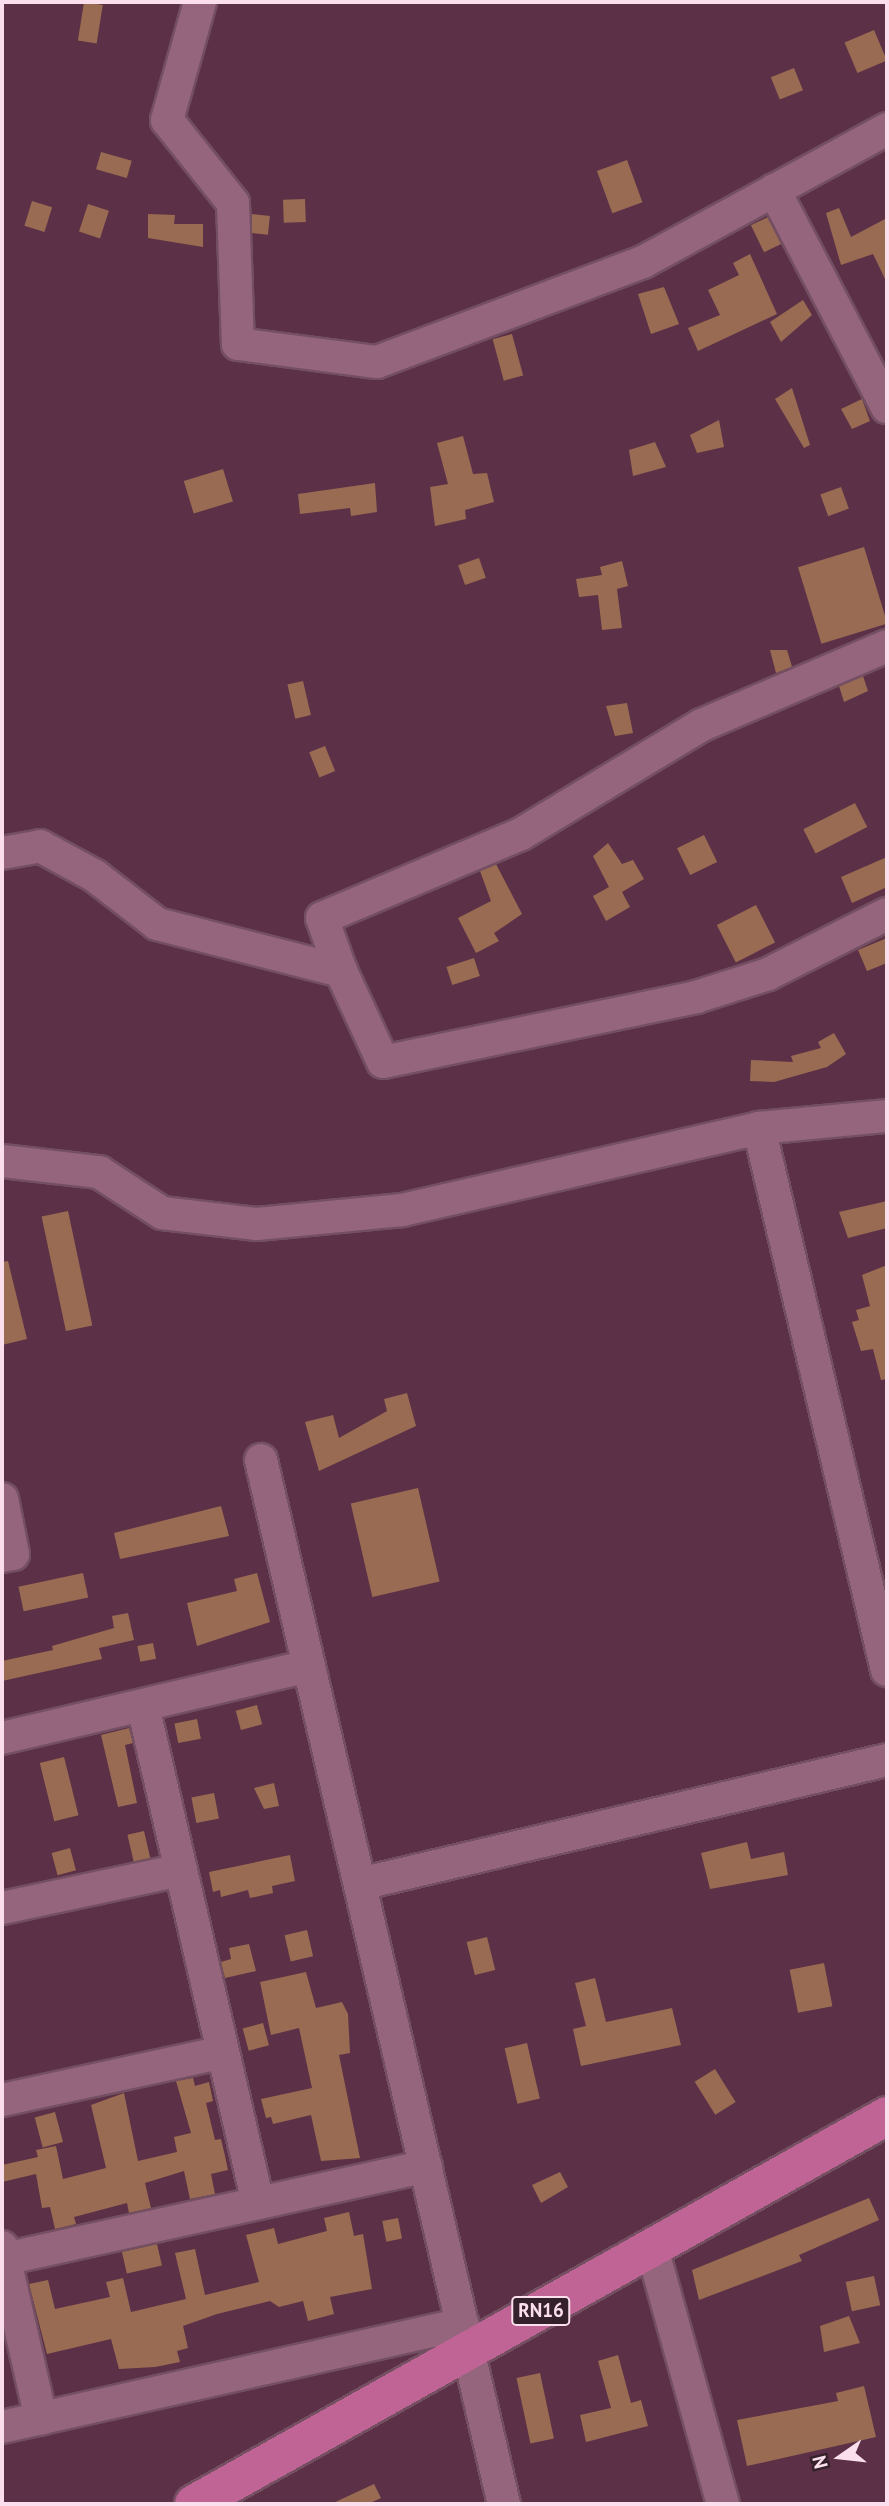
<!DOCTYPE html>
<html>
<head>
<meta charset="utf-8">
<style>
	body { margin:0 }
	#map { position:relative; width:889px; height:2506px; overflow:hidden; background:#5c3147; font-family:"PT Sans",sans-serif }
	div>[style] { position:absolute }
	.building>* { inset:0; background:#996b52; transform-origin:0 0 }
	.roads { filter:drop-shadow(2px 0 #744f62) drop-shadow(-2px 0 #744f62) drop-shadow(0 2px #744f62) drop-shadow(0 -2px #744f62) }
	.minor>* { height:32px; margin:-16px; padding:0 16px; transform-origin:16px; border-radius:16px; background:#95657d }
	.major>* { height:38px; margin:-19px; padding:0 19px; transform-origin:19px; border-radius:19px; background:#c06496 }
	span { translate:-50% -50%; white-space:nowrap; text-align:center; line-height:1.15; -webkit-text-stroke:6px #35212b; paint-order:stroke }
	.shield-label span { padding:2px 5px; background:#35212b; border:2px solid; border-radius:5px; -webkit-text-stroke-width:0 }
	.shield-label { font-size:19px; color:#fbdfec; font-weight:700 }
	.frame { position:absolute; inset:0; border:4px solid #fbdfec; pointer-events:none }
	.north { position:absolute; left:805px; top:2422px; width:70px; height:70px; -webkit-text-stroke:5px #35212b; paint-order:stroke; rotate:256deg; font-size:19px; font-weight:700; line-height:28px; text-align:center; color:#fbdfec }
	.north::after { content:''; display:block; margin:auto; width:24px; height:32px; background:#fbdfec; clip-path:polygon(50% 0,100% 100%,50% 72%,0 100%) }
</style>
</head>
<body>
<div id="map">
	<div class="building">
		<i style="left:84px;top:2px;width:19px;height:39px;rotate:9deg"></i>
		<i style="left:874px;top:30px;width:33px;height:32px;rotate:67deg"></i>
		<i style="left:794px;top:68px;width:24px;height:25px;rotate:68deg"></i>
		<i style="left:101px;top:152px;width:32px;height:18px;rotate:16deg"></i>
		<i style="left:627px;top:160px;width:45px;height:32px;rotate:70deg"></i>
		<i style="left:305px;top:199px;width:23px;height:22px;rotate:88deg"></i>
		<i style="left:32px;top:201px;width:21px;height:26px;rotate:17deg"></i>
		<i style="left:88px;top:204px;width:22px;height:29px;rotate:18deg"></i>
		<i style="clip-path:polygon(839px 208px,851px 237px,887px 218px,887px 283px,873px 254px,841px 265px,826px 213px)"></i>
		<i style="clip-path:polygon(148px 214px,175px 215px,174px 224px,203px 224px,203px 247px,148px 238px)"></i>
		<i style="left:252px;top:214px;width:18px;height:19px;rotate:6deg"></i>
		<i style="left:768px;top:217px;width:30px;height:19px;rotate:64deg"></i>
		<i style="clip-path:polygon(750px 254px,777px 314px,698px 351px,688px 328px,720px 315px,708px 290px,739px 275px,733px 263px)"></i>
		<i style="clip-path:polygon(664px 287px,679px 324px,651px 334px,638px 294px)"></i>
		<i style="clip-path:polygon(803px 300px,812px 315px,781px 342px,770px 322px)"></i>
		<i style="left:512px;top:334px;width:43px;height:20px;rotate:75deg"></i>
		<i style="clip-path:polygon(792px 388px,810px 445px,804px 448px,775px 399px)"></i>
		<i style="clip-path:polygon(862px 399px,870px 421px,852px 429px,841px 409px)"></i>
		<i style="clip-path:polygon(719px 420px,724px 447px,697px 453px,690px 435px)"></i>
		<i style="clip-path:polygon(463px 436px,473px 474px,487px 473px,494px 502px,465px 510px,466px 519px,435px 526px,430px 487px,448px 484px,437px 443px)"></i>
		<i style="clip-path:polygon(655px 442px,666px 467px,633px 476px,629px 450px)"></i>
		<i style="left:223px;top:469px;width:34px;height:41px;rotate:73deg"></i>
		<i style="clip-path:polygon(375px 483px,377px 512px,351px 516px,350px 508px,300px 514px,298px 494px)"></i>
		<i style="left:841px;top:487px;width:23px;height:22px;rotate:70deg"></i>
		<i style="left:864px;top:547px;width:80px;height:69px;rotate:73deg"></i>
		<i style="left:479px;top:558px;width:21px;height:22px;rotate:71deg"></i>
		<i style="clip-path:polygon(622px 561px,628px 586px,617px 589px,622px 628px,602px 630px,598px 595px,579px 597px,576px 579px,602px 575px,600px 567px)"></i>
		<i style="clip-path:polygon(770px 650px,787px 650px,792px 667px,776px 673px)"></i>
		<i style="clip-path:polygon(863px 676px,868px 691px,844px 702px,839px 686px)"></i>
		<i style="left:303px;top:681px;width:35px;height:16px;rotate:77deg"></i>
		<i style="clip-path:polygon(627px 703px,633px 733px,615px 736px,606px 706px)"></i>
		<i style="left:325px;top:746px;width:27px;height:17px;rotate:68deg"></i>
		<i style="left:855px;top:803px;width:27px;height:58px;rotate:63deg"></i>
		<i style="left:704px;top:835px;width:30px;height:30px;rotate:64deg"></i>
		<i style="clip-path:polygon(608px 843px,622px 864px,633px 860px,644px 879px,622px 892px,630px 907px,606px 921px,593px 896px,609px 887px,593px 856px)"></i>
		<i style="clip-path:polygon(887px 857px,887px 887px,852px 903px,841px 877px)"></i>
		<i style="clip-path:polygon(496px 864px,522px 914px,494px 933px,499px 941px,476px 953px,458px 918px,491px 901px,480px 871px)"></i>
		<i style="left:756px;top:905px;width:42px;height:44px;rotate:63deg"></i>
		<i style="clip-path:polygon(887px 938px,887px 963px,867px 971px,858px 950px)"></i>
		<i style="left:474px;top:958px;width:19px;height:29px;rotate:72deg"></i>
		<i style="clip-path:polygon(834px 1033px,846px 1054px,827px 1067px,774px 1082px,750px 1081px,751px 1060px,793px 1062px,791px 1056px,821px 1048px,818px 1042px)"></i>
		<i style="clip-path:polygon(887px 1201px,887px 1228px,848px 1238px,839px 1212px)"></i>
		<i style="left:68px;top:1211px;width:117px;height:27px;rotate:78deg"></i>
		<i style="clip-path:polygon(8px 1261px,27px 1339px,2px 1345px,2px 1262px)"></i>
		<i style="clip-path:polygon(887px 1265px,887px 1379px,881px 1380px,873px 1349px,861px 1351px,852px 1322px,859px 1320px,856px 1310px,870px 1306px,862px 1275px)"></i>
		<i style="clip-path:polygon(407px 1393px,416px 1426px,319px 1471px,305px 1422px,333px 1415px,339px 1438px,387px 1411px,384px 1399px)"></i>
		<i style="left:418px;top:1488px;width:96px;height:69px;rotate:77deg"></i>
		<i style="clip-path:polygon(221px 1506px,229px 1536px,120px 1559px,114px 1533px)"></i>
		<i style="left:83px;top:1573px;width:25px;height:66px;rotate:78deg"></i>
		<i style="clip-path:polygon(257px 1573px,270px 1622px,197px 1646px,187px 1603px,237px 1591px,234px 1579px)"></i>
		<i style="clip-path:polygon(128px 1613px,134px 1640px,99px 1648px,102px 1659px,2px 1681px,2px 1661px,53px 1650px,52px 1646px,114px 1628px,112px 1616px)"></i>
		<i style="left:153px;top:1643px;width:16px;height:16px;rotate:79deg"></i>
		<i style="left:257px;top:1705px;width:20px;height:22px;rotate:75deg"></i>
		<i style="left:197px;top:1719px;width:20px;height:23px;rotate:79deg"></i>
		<i style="clip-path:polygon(129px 1728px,133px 1743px,125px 1745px,137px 1803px,118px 1807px,101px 1735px)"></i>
		<i style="left:64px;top:1757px;width:60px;height:25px;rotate:76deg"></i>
		<i style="clip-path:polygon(274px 1783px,279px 1806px,264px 1809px,254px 1788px)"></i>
		<i style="left:214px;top:1793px;width:26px;height:23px;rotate:79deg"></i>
		<i style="left:144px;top:1831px;width:28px;height:17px;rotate:77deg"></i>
		<i style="clip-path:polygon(747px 1842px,751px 1859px,784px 1852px,788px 1875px,710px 1889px,701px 1853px)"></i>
		<i style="left:70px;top:1848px;width:23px;height:19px;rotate:75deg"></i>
		<i style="clip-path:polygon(290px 1855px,295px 1881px,272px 1886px,273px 1893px,250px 1898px,248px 1890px,221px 1897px,220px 1890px,213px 1892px,209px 1872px)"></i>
		<i style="left:307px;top:1930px;width:27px;height:23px;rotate:77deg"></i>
		<i style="left:487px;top:1937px;width:34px;height:21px;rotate:76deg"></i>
		<i style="clip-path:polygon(249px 1944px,256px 1971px,225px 1978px,221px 1962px,231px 1959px,229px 1948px)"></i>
		<i style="left:824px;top:1963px;width:44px;height:35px;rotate:79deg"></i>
		<i style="clip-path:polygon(306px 1972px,316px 2008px,342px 2002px,348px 2014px,350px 2053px,339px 2055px,360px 2158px,321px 2161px,311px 2115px,273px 2124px,271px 2117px,266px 2118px,261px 2099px,312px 2088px,299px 2028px,271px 2035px,260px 1982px)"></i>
		<i style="clip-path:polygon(595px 1978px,606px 2022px,672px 2008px,681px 2045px,581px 2066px,573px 2029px,586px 2026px,575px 1983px)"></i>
		<i style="left:263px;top:2023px;width:23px;height:21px;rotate:75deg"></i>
		<i style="left:527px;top:2043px;width:57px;height:23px;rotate:77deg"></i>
		<i style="left:715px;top:2069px;width:39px;height:24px;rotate:58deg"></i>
		<i style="clip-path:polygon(193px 2078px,195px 2086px,209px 2082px,213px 2101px,206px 2103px,215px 2140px,221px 2139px,225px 2156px,228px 2170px,211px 2174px,215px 2194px,190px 2199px,184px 2171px,145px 2183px,151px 2208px,129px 2213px,127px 2203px,74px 2217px,76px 2224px,55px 2229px,50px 2207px,42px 2208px,36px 2174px,2px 2182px,2px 2165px,38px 2157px,36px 2150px,56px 2146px,63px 2179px,106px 2168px,91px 2105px,124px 2093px,138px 2161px,177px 2152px,174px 2137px,191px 2133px,176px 2081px)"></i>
		<i style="left:55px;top:2112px;width:31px;height:21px;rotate:75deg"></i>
		<i style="clip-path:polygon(560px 2172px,568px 2187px,541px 2203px,532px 2185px)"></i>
		<i style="clip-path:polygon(869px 2198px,879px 2220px,799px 2255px,802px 2261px,699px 2300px,692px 2270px)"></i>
		<i style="clip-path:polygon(349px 2212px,354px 2236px,363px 2234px,372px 2289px,330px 2297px,334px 2314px,308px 2321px,303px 2301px,279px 2307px,270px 2301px,217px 2314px,183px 2326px,188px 2348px,177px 2351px,180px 2362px,155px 2367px,119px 2369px,111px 2339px,47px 2354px,29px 2284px,48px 2280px,55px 2309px,110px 2297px,106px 2282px,123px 2278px,131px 2312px,186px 2299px,175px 2253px,195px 2249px,205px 2295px,259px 2282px,246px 2235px,274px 2228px,278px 2244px,327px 2231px,324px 2218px)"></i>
		<i style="left:398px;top:2218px;width:21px;height:16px;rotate:79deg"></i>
		<i style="left:157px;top:2244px;width:22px;height:36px;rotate:77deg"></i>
		<i style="left:874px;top:2276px;width:30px;height:29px;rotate:78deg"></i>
		<i style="clip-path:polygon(849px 2316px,860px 2343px,824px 2352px,820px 2326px)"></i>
		<i style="clip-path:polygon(618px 2355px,631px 2403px,641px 2400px,648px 2426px,586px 2442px,580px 2415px,611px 2408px,598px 2361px)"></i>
		<i style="left:540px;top:2373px;width:67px;height:24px;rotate:78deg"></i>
		<i style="clip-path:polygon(864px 2386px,876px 2437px,747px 2466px,737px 2420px,838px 2401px,836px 2393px)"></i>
		<i style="clip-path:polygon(374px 2484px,381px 2498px,368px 2504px,331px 2504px)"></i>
	</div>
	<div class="roads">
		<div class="minor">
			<i style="left:200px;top:2px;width:123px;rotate:105.6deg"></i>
			<i style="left:167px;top:120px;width:106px;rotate:51.5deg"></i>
			<i style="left:233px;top:203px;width:141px;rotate:88deg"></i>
			<i style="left:238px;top:344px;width:140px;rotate:7.4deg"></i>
			<i style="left:377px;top:362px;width:284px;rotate:-20.6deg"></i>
			<i style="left:643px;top:262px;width:278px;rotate:-28.6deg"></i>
			<i style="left:774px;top:190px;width:245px;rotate:62.5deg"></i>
			<i style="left:2px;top:853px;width:39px;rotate:-10deg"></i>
			<i style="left:40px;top:846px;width:63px;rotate:28.6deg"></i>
			<i style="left:95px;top:876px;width:78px;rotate:37.7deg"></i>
			<i style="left:157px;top:924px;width:190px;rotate:14.3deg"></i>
			<i style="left:341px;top:971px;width:100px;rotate:65.2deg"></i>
			<i style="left:383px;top:1062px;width:320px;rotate:-11.7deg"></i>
			<i style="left:696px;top:997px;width:76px;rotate:-17.7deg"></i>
			<i style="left:768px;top:974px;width:133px;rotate:-26.8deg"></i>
			<i style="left:341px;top:971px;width:56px;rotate:-109.7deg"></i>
			<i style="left:322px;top:918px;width:216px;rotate:-22.9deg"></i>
			<i style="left:521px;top:834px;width:211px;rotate:-31.1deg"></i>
			<i style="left:702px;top:725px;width:201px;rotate:-23.1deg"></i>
			<i style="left:759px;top:1128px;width:557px;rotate:76.71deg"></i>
			<i style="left:2px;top:1161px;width:98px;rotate:6.5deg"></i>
			<i style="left:99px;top:1172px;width:75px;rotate:33.1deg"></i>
			<i style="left:162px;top:1213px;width:96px;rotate:6.6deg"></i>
			<i style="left:257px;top:1224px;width:146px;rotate:-5.5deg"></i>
			<i style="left:402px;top:1210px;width:366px;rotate:-12.9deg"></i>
			<i style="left:759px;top:1128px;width:129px;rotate:-5.4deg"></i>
			<i style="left:261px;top:1460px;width:1072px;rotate:76.9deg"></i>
			<i style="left:2px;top:1499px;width:56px;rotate:78.7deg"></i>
			<i style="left:13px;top:1554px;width:11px;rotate:170deg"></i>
			<i style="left:143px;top:1706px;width:510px;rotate:76.97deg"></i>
			<i style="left:2px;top:1738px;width:315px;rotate:-13.2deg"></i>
			<i style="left:360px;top:1884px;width:541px;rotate:-13.24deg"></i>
			<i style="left:2px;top:1908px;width:183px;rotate:-12deg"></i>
			<i style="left:2px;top:2100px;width:223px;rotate:-12.2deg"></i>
			<i style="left:2px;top:2247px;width:176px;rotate:77.2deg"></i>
			<i style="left:652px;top:2248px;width:266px;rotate:74.5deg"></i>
			<i style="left:4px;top:2259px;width:432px;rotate:-12.4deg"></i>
			<i style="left:2px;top:2427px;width:472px;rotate:-12.6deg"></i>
		</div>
		<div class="major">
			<i style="left:194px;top:2504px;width:794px;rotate:-29.24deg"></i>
		</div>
	</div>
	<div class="shield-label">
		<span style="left:541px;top:2311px">RN16</span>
	</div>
	<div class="frame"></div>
	<div class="north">N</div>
</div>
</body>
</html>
